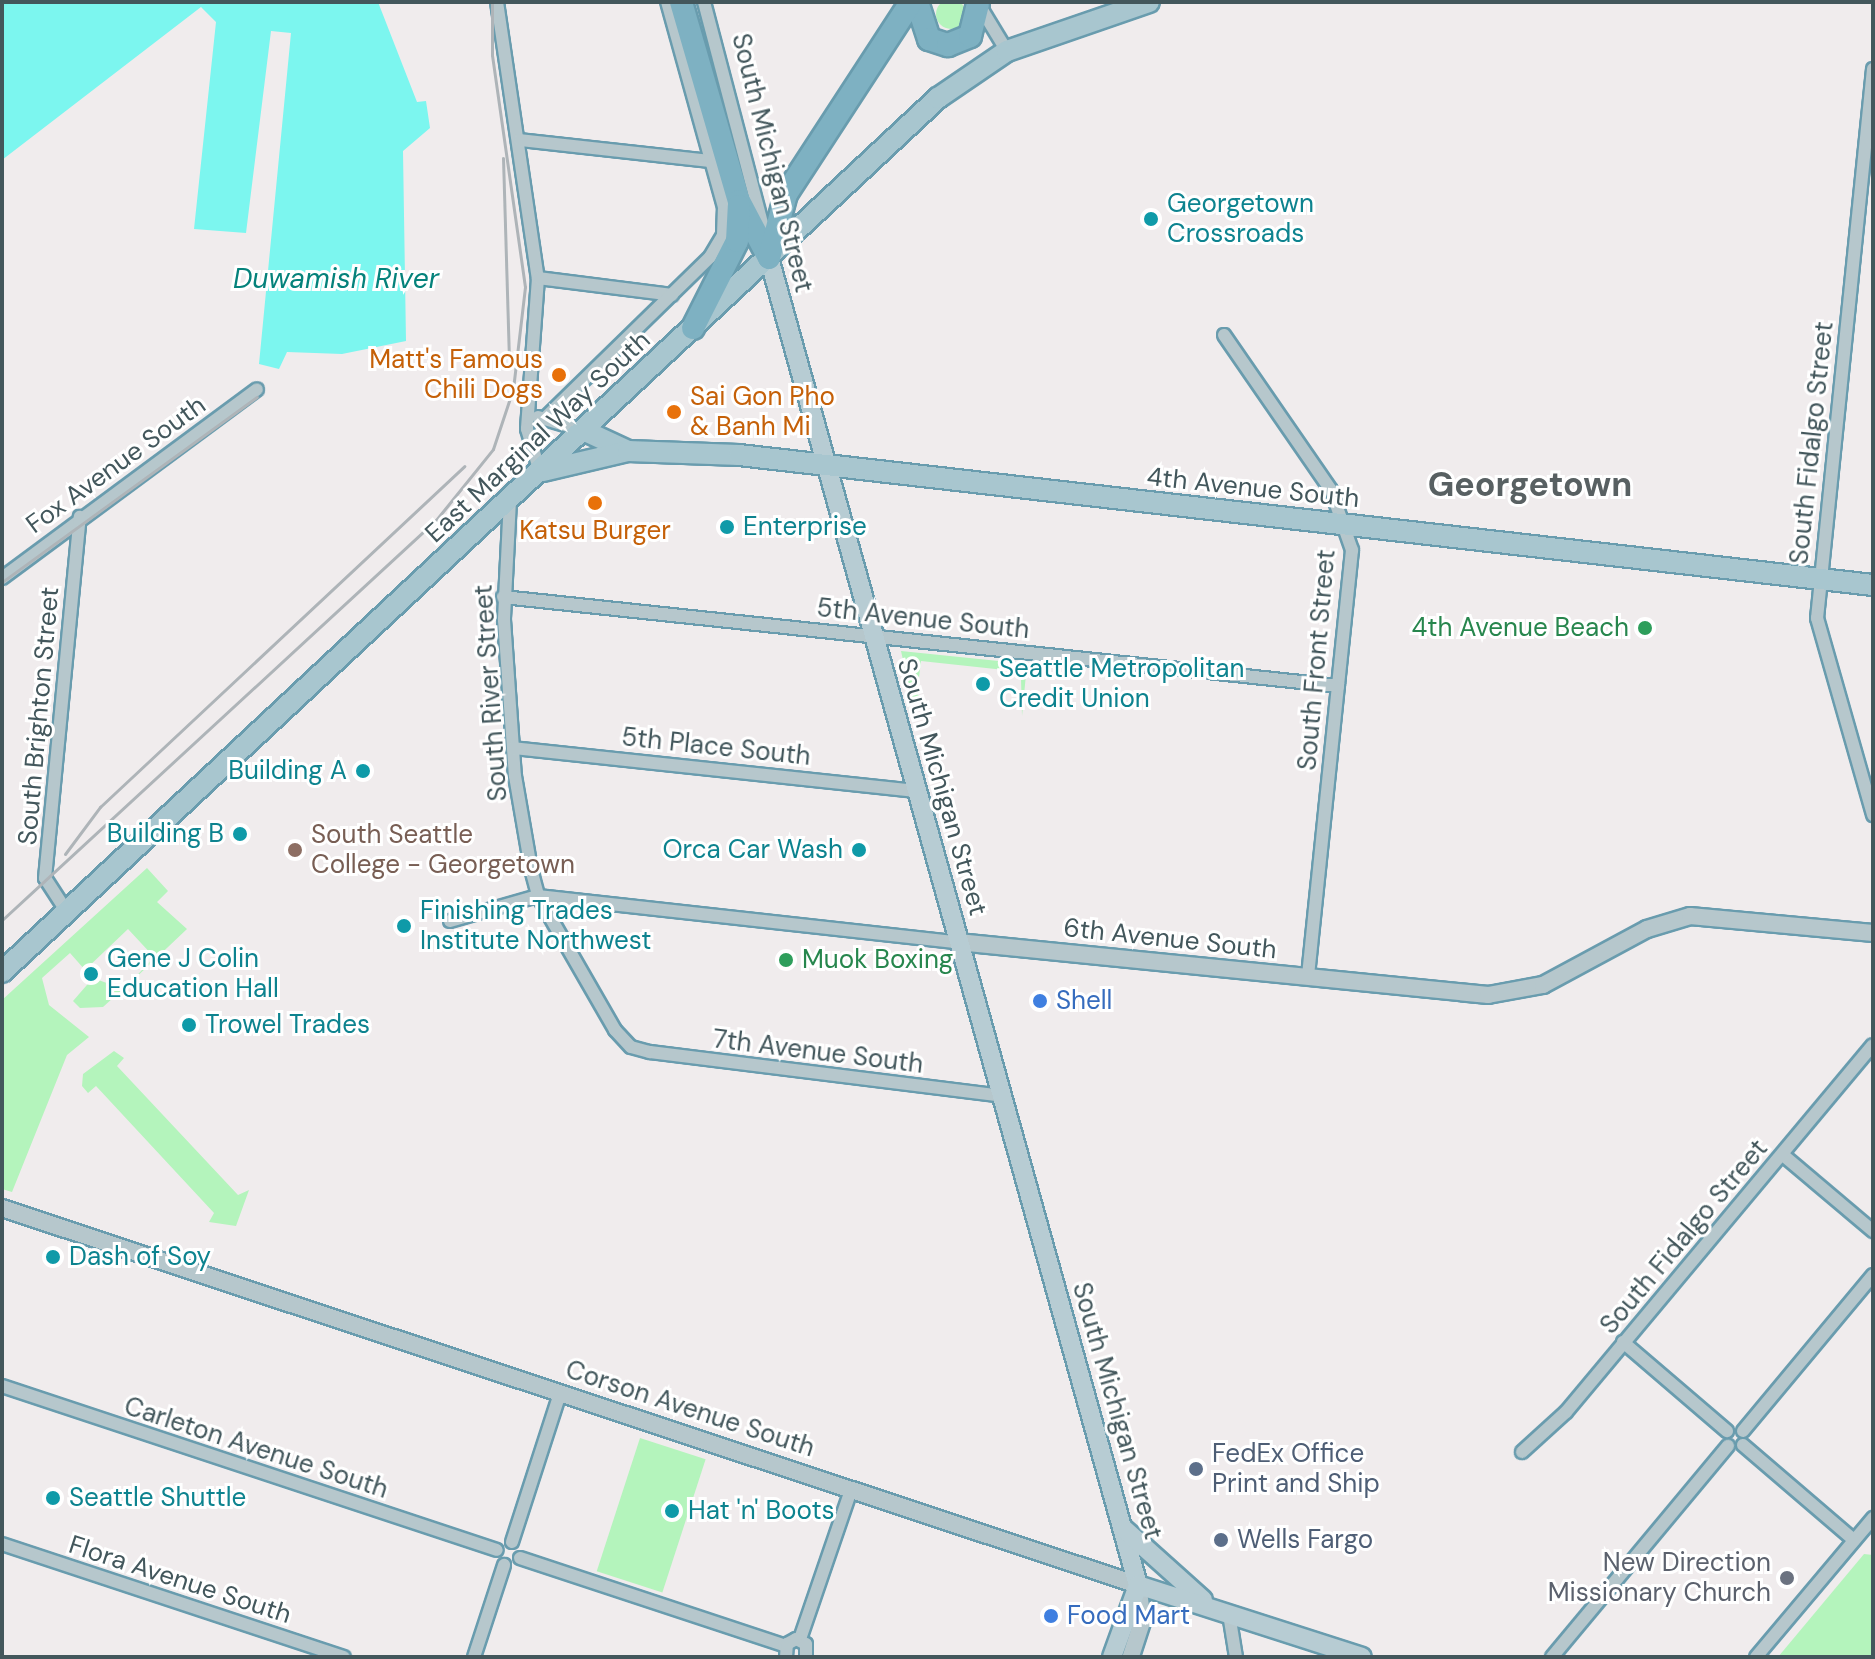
<!DOCTYPE html>
<html>
<head>
<meta charset="utf-8">
<style>
	body { margin:0 }
	#map { position:relative; width:1875px; height:1659px; overflow:hidden; background:#f0eced; font-family:"DM Sans",sans-serif }
	div>[style] { position:absolute }
	.green>* { inset:0; background:#b4f4bc; transform-origin:0 0 }
	.round { border-radius:50% }
	.water>* { inset:0; background:#7cf6ef }
	.roads { filter:drop-shadow(2px 0 #699cae) drop-shadow(-2px 0 #699cae) drop-shadow(0 2px #699cae) drop-shadow(0 -2px #699cae) }
	.minor>* { height:12px; margin:-6px; padding:0 6px; transform-origin:6px; border-radius:6px; background:#b6c7cc }
	.tertiary>* { height:16px; margin:-8px; padding:0 8px; transform-origin:8px; border-radius:8px; background:#b6c7cc }
	.secondary>* { height:18px; margin:-9px; padding:0 9px; transform-origin:9px; border-radius:9px; background:#b7ccd3 }
	.primary>* { height:20px; margin:-10px; padding:0 10px; transform-origin:10px; border-radius:10px; background:#a8c6cf }
	.motorway>* { height:22px; margin:-11px; padding:0 11px; transform-origin:11px; border-radius:11px; background:#7eb1c2 }
	.rail>* { height:3px; margin:-1.5px; padding:0 1.5px; transform-origin:1.5px; border-radius:1.5px; background:#aeb4b8 }
	.dots>* { width:22px; height:22px; translate:-50% -50%; box-sizing:border-box; border:4px solid #fff; border-radius:50% }
	span { translate:-50% -50%; white-space:nowrap; text-align:center; line-height:1.15; -webkit-text-stroke:6px #fff; paint-order:stroke }
	.street-label { font-size:26px; color:#43575c }
	.culture-label { font-size:26px; color:#0d838f }
	.left { translate:0 -50%; text-align:left }
	.right { translate:-100% -50%; text-align:right }
	.food-label { font-size:26px; color:#c56008 }
	.leisure-label { font-size:26px; color:#27864d }
	.education-label { font-size:26px; color:#785e54 }
	.shop-label { font-size:26px; color:#366cbe }
	.service-label { font-size:26px; color:#4e5e75 }
	.worship-label { font-size:26px; color:#5b616d }
	.water-label { font-size:28px; color:#05827b; font-style:italic }
	.district-label { font-size:34px; color:#586062; font-weight:700 }
	.frame { position:absolute; inset:0; border:4px solid #43575c; pointer-events:none }
</style>
</head>
<body>
<div id="map">
	<div class="green">
		<i class="round" style="left:936px;top:-1px;width:30px;height:30px"></i>
		<i style="clip-path:polygon(901px 651px,1027px 664px,1022px 716px,1021px 679px,1014px 671px,921px 661px,917px 694px,927px 702px,912px 700px)"></i>
		<i style="clip-path:polygon(147px 868px,168px 891px,157px 902px,187px 929px,129px 984px,154px 957px,128px 929px,85px 970px,70px 953px,42px 978px,49px 1005px,89px 1037px,67px 1055px,12px 1192px,2px 1189px,2px 1000px)"></i>
		<i style="clip-path:polygon(93px 978px,123px 989px,103px 1007px,80px 1008px,73px 1001px)"></i>
		<i style="clip-path:polygon(114px 1051px,124px 1058px,117px 1066px,238px 1195px,249px 1190px,236px 1226px,209px 1222px,214px 1213px,96px 1086px,88px 1093px,82px 1086px,83px 1074px)"></i>
		<i style="left:640px;top:1438px;width:69px;height:140px;rotate:18deg"></i>
		<i style="clip-path:polygon(1864px 1554px,1873px 1555px,1873px 1657px,1778px 1657px)"></i>
	</div>
	<div class="water">
		<i style="clip-path:polygon(2px 2px,378px 2px,417px 102px,426px 101px,430px 128px,403px 151px,406px 341px,342px 354px,287px 352px,279px 369px,259px 364px,291px 33px,271px 31px,246px 233px,194px 229px,216px 22px,201px 7px,2px 160px)"></i>
	</div>
	<div class="roads">
		<div class="minor">
			<i style="left:497px;top:2px;width:279px;rotate:81.6deg"></i>
			<i style="left:538px;top:278px;width:151px;rotate:94.2deg"></i>
			<i style="left:527px;top:429px;width:45px;rotate:73.2deg"></i>
			<i style="left:704px;top:2px;width:241px;rotate:75.3deg"></i>
			<i style="left:979px;top:5px;width:54px;rotate:58.7deg"></i>
			<i style="left:1873px;top:69px;width:552px;rotate:95.82deg"></i>
			<i style="left:1817px;top:618px;width:205px;rotate:74.1deg"></i>
			<i style="left:520px;top:140px;width:192px;rotate:6.3deg"></i>
			<i style="left:538px;top:278px;width:135px;rotate:7.2deg"></i>
			<i style="left:1224px;top:335px;width:188px;rotate:55.4deg"></i>
			<i style="left:1331px;top:490px;width:64px;rotate:70.7deg"></i>
			<i style="left:1352px;top:550px;width:429px;rotate:95.9deg"></i>
			<i style="left:538px;top:417px;width:49px;rotate:16.6deg"></i>
			<i style="left:544px;top:419px;width:232px;rotate:-44.3deg"></i>
			<i style="left:710px;top:257px;width:26px;rotate:-59deg"></i>
			<i style="left:723px;top:235px;width:28px;rotate:-88deg"></i>
			<i style="left:724px;top:207px;width:213px;rotate:-105.5deg"></i>
			<i style="left:510px;top:500px;width:120px;rotate:92.9deg"></i>
			<i style="left:504px;top:620px;width:156px;rotate:86deg"></i>
			<i style="left:515px;top:776px;width:94px;rotate:80.2deg"></i>
			<i style="left:531px;top:869px;width:28px;rotate:75deg"></i>
			<i style="left:538px;top:896px;width:155px;rotate:60.1deg"></i>
			<i style="left:615px;top:1030px;width:23px;rotate:47deg"></i>
			<i style="left:631px;top:1047px;width:20px;rotate:15deg"></i>
			<i style="left:650px;top:1052px;width:355px;rotate:7.1deg"></i>
			<i style="left:2px;top:578px;width:317px;rotate:-36.5deg"></i>
			<i style="left:503px;top:597px;width:840px;rotate:6.08deg"></i>
			<i style="left:513px;top:748px;width:404px;rotate:6.1deg"></i>
			<i style="left:67px;top:912px;width:40px;rotate:-122.9deg"></i>
			<i style="left:45px;top:878px;width:363px;rotate:-84.5deg"></i>
			<i style="left:450px;top:921px;width:91px;rotate:-15.9deg"></i>
			<i style="left:538px;top:896px;width:423px;rotate:6.3deg"></i>
			<i style="left:1783px;top:1155px;width:118px;rotate:40.2deg"></i>
			<i style="left:1623px;top:1342px;width:137px;rotate:40.6deg"></i>
			<i style="left:2px;top:1386px;width:521px;rotate:18.33deg"></i>
			<i style="left:1743px;top:1431px;width:203px;rotate:-50.2deg"></i>
			<i style="left:1743px;top:1445px;width:146px;rotate:40.6deg"></i>
			<i style="left:1522px;top:1452px;width:59px;rotate:-42.3deg"></i>
			<i style="left:1566px;top:1412px;width:478px;rotate:-50.1deg"></i>
			<i style="left:512px;top:1542px;width:157px;rotate:-72.1deg"></i>
			<i style="left:2px;top:1544px;width:360px;rotate:18.3deg"></i>
			<i style="left:520px;top:1558px;width:280px;rotate:18.3deg"></i>
			<i style="left:1229px;top:1614px;width:44px;rotate:80.8deg"></i>
			<i style="left:800px;top:1639px;width:157px;rotate:-71.1deg"></i>
			<i style="left:474px;top:1657px;width:97px;rotate:-71.9deg"></i>
			<i style="left:786px;top:1657px;width:13px;rotate:-86deg"></i>
			<i style="left:787px;top:1644px;width:10px;rotate:-29deg"></i>
			<i style="left:796px;top:1639px;width:11px;rotate:27deg"></i>
			<i style="left:806px;top:1644px;width:13px;rotate:90deg"></i>
			<i style="left:1552px;top:1657px;width:275px;rotate:-50.2deg"></i>
			<i style="left:1756px;top:1657px;width:182px;rotate:-49.9deg"></i>
		</div>
		<div class="tertiary">
			<i style="left:958px;top:942px;width:533px;rotate:5.71deg"></i>
			<i style="left:1488px;top:995px;width:56px;rotate:-10.3deg"></i>
			<i style="left:1543px;top:985px;width:118px;rotate:-28.3deg"></i>
			<i style="left:1647px;top:929px;width:45px;rotate:-16.8deg"></i>
			<i style="left:1690px;top:916px;width:184px;rotate:5.3deg"></i>
			<i style="left:2px;top:1208px;width:1197px;rotate:18.36deg"></i>
			<i style="left:1138px;top:1585px;width:34px;rotate:82deg"></i>
			<i style="left:1143px;top:1619px;width:40px;rotate:108deg"></i>
		</div>
		<div class="secondary">
			<i style="left:769px;top:258px;width:1377px;rotate:74.46deg"></i>
			<i style="left:1124px;top:1529px;width:106px;rotate:41.9deg"></i>
			<i style="left:1138px;top:1585px;width:235px;rotate:17.8deg"></i>
			<i style="left:1112px;top:1657px;width:77px;rotate:-70.1deg"></i>
		</div>
		<div class="primary">
			<i style="left:585px;top:431px;width:47px;rotate:24.9deg"></i>
			<i style="left:543px;top:471px;width:87px;rotate:-13.2deg"></i>
			<i style="left:628px;top:451px;width:111px;rotate:2.1deg"></i>
			<i style="left:739px;top:455px;width:1141px;rotate:6.54deg"></i>
			<i style="left:2px;top:972px;width:1281px;rotate:-43.04deg"></i>
			<i style="left:938px;top:98px;width:83px;rotate:-34.3deg"></i>
			<i style="left:1007px;top:51px;width:150px;rotate:-19deg"></i>
		</div>
		<div class="motorway">
			<i style="left:681px;top:2px;width:207px;rotate:73.8deg"></i>
			<i style="left:739px;top:201px;width:64px;rotate:62.2deg"></i>
			<i style="left:917px;top:2px;width:39px;rotate:72deg"></i>
			<i style="left:929px;top:39px;width:20px;rotate:18deg"></i>
			<i style="left:948px;top:45px;width:24px;rotate:-22deg"></i>
			<i style="left:970px;top:36px;width:33px;rotate:-76deg"></i>
			<i style="left:769px;top:258px;width:66px;rotate:-75.1deg"></i>
			<i style="left:786px;top:194px;width:229px;rotate:-56.9deg"></i>
			<i style="left:693px;top:328px;width:97px;rotate:-63.2deg"></i>
			<i style="left:737px;top:241px;width:35px;rotate:-87deg"></i>
		</div>
	</div>
	<div class="rail">
		<i style="left:503px;top:158px;width:200px;rotate:88.3deg"></i>
		<i style="left:2px;top:582px;width:315px;rotate:-36deg"></i>
		<i style="left:65px;top:854px;width:59px;rotate:-53.3deg"></i>
		<i style="left:100px;top:807px;width:499px;rotate:-43.1deg"></i>
		<i style="left:2px;top:920px;width:590px;rotate:-42.67deg"></i>
		<i style="left:436px;top:520px;width:91px;rotate:-51.2deg"></i>
		<i style="left:493px;top:449px;width:63px;rotate:-71.6deg"></i>
		<i style="left:513px;top:389px;width:103px;rotate:-83.3deg"></i>
		<i style="left:525px;top:287px;width:234px;rotate:-98.1deg"></i>
		<i style="left:492px;top:55px;width:53px;rotate:-90deg"></i>
	</div>
	<div class="dots">
		<i style="left:1151px;top:219px;background:#0f9aa8"></i>
		<i style="left:559px;top:375px;background:#e8710a"></i>
		<i style="left:674px;top:412px;background:#e8710a"></i>
		<i style="left:595px;top:503px;background:#e8710a"></i>
		<i style="left:727px;top:527px;background:#0f9aa8"></i>
		<i style="left:1645px;top:628px;background:#2e9e5b"></i>
		<i style="left:983px;top:684px;background:#0f9aa8"></i>
		<i style="left:363px;top:771px;background:#0f9aa8"></i>
		<i style="left:240px;top:834px;background:#0f9aa8"></i>
		<i style="left:295px;top:850px;background:#8d6e63"></i>
		<i style="left:859px;top:850px;background:#0f9aa8"></i>
		<i style="left:404px;top:926px;background:#0f9aa8"></i>
		<i style="left:786px;top:960px;background:#2e9e5b"></i>
		<i style="left:91px;top:974px;background:#0f9aa8"></i>
		<i style="left:1040px;top:1001px;background:#3f7fe0"></i>
		<i style="left:189px;top:1025px;background:#0f9aa8"></i>
		<i style="left:53px;top:1257px;background:#0f9aa8"></i>
		<i style="left:1196px;top:1469px;background:#5c6f8a"></i>
		<i style="left:53px;top:1498px;background:#0f9aa8"></i>
		<i style="left:672px;top:1511px;background:#0f9aa8"></i>
		<i style="left:1221px;top:1540px;background:#5c6f8a"></i>
		<i style="left:1787px;top:1578px;background:#6b7280"></i>
		<i style="left:1051px;top:1616px;background:#3f7fe0"></i>
	</div>
	<div class="street-label">
		<span style="left:772px;top:163px;rotate:76deg">South Michigan Street</span>
		<span style="left:538px;top:437px;rotate:-43deg">East Marginal Way South</span>
		<span style="left:1812px;top:443px;rotate:-84deg">South Fidalgo Street</span>
		<span style="left:116px;top:465px;rotate:-36deg">Fox Avenue South</span>
		<span style="left:1253px;top:488px;rotate:6deg">4th Avenue South</span>
		<span style="left:923px;top:619px;rotate:6deg">5th Avenue South</span>
		<span style="left:1317px;top:660px;rotate:-85deg">South Front Street</span>
		<span style="left:491px;top:693px;rotate:-94deg">South River Street</span>
		<span style="left:39px;top:716px;rotate:-85deg">South Brighton Street</span>
		<span style="left:716px;top:747px;rotate:6deg">5th Place South</span>
		<span style="left:942px;top:787px;rotate:74deg">South Michigan Street</span>
		<span style="left:1170px;top:939px;rotate:6deg">6th Avenue South</span>
		<span style="left:818px;top:1052px;rotate:7deg">7th Avenue South</span>
		<span style="left:1684px;top:1237px;rotate:-50deg">South Fidalgo Street</span>
		<span style="left:690px;top:1409px;rotate:18deg">Corson Avenue South</span>
		<span style="left:1117px;top:1411px;rotate:74deg">South Michigan Street</span>
		<span style="left:256px;top:1448px;rotate:18deg">Carleton Avenue South</span>
		<span style="left:180px;top:1580px;rotate:18deg">Flora Avenue South</span>
	</div>
	<div class="culture-label">
		<span class="left" style="left:1167px;top:219px">Georgetown<br>Crossroads</span>
		<span class="left" style="left:743px;top:527px">Enterprise</span>
		<span class="left" style="left:999px;top:684px">Seattle Metropolitan<br>Credit Union</span>
		<span class="right" style="left:347px;top:771px">Building A</span>
		<span class="right" style="left:224px;top:834px">Building B</span>
		<span class="right" style="left:843px;top:850px">Orca Car Wash</span>
		<span class="left" style="left:420px;top:926px">Finishing Trades<br>Institute Northwest</span>
		<span class="left" style="left:107px;top:974px">Gene J Colin<br>Education Hall</span>
		<span class="left" style="left:205px;top:1025px">Trowel Trades</span>
		<span class="left" style="left:69px;top:1257px">Dash of Soy</span>
		<span class="left" style="left:69px;top:1498px">Seattle Shuttle</span>
		<span class="left" style="left:688px;top:1511px">Hat 'n' Boots</span>
	</div>
	<div class="food-label">
		<span class="right" style="left:543px;top:375px">Matt's Famous<br>Chili Dogs</span>
		<span class="left" style="left:690px;top:412px">Sai Gon Pho<br>&amp; Banh Mi</span>
		<span style="left:595px;top:531px">Katsu Burger</span>
	</div>
	<div class="leisure-label">
		<span class="right" style="left:1629px;top:628px">4th Avenue Beach</span>
		<span class="left" style="left:802px;top:960px">Muok Boxing</span>
	</div>
	<div class="education-label">
		<span class="left" style="left:311px;top:850px">South Seattle<br>College - Georgetown</span>
	</div>
	<div class="shop-label">
		<span class="left" style="left:1056px;top:1001px">Shell</span>
		<span class="left" style="left:1067px;top:1616px">Food Mart</span>
	</div>
	<div class="service-label">
		<span class="left" style="left:1212px;top:1469px">FedEx Office<br>Print and Ship</span>
		<span class="left" style="left:1237px;top:1540px">Wells Fargo</span>
	</div>
	<div class="worship-label">
		<span class="right" style="left:1771px;top:1578px">New Direction<br>Missionary Church</span>
	</div>
	<div class="water-label">
		<span style="left:336px;top:279px">Duwamish River</span>
	</div>
	<div class="district-label">
		<span style="left:1530px;top:485px">Georgetown</span>
	</div>
	<div class="frame"></div>
</div>
</body>
</html>
